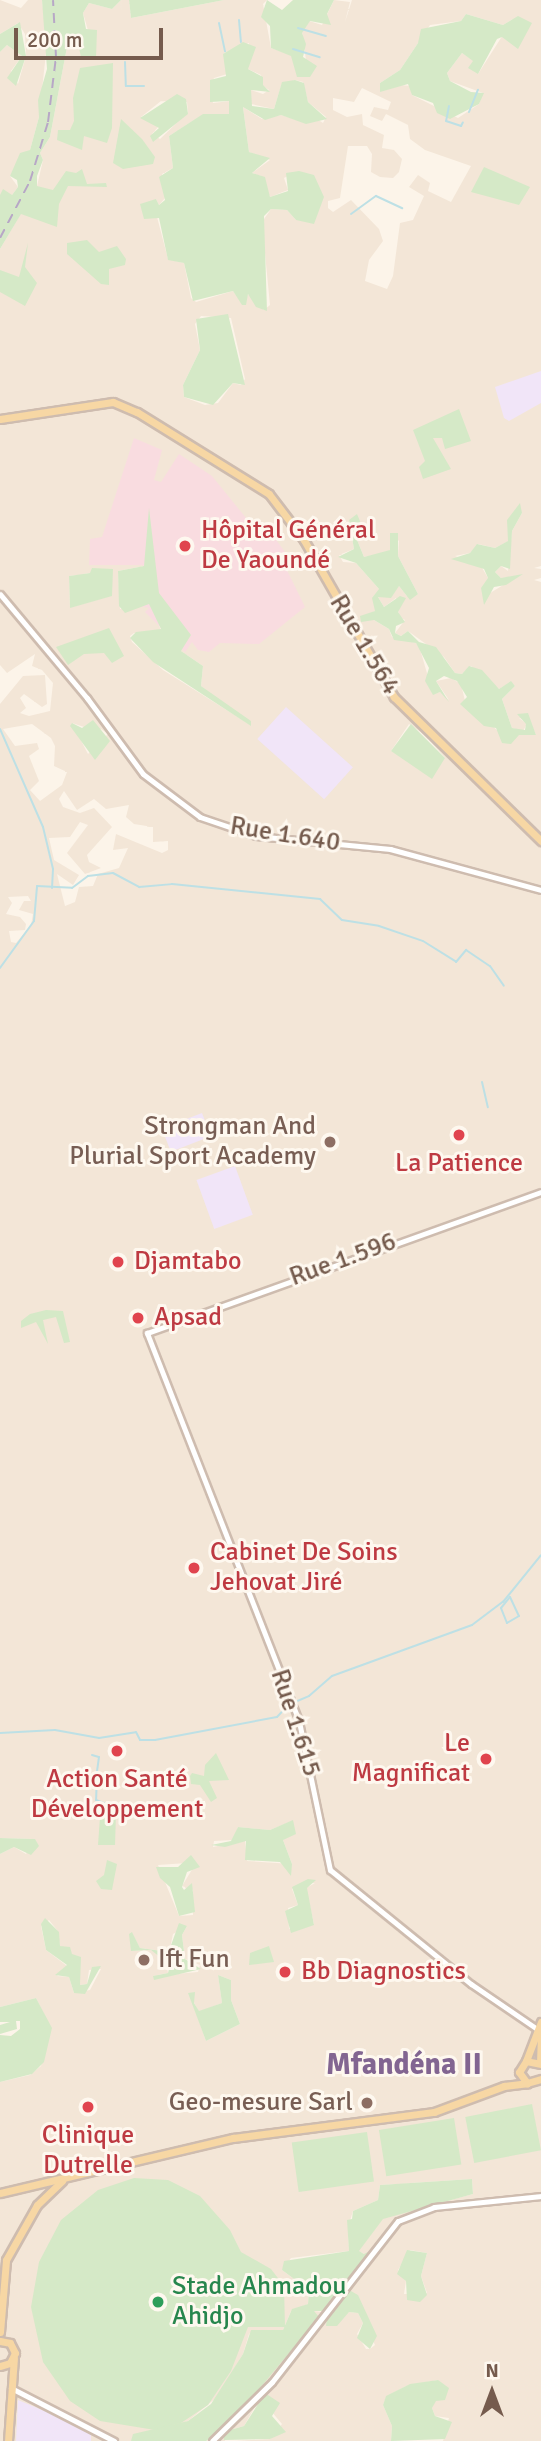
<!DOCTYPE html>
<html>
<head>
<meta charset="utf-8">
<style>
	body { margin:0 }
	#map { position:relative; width:541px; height:2441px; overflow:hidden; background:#fcf4e9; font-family:Signika,sans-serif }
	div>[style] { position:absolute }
	.residential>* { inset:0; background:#f3e6d7 }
	.education>* { inset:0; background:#f1e5f8; transform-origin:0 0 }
	.medical>* { inset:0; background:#f9dce0 }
	.green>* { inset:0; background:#d5e9c7; transform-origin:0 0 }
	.stream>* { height:2px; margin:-1px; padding:0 1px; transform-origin:1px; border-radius:1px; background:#bde0e5 }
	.roads { filter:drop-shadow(2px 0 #cebcaf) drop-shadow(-2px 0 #cebcaf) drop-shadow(0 2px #cebcaf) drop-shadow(0 -2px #cebcaf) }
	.minor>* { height:5px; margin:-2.5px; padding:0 2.5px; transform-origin:2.5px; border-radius:2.5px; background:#fff }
	.major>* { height:7px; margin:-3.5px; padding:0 3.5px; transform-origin:3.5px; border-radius:3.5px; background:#f7d7a4 }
	.rail>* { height:2px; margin-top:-1px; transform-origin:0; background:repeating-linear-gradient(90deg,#b7a7c6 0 10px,transparent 0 17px) }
	.dots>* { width:19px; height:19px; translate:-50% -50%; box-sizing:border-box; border:4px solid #fef8ef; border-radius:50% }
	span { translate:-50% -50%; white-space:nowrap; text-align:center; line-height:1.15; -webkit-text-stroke:6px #fef8ef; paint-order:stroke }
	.health-label { font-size:26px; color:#be3a42 }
	.left { translate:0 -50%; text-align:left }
	.right { translate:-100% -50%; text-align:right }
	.street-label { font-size:26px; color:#755b4d }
	.education-label { font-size:26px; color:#785e54 }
	.leisure-label { font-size:26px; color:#27864d }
	.quarter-label { font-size:30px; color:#826591; font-weight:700 }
	.north { position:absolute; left:457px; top:2357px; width:70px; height:70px; -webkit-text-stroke:5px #fef8ef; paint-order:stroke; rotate:0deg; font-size:19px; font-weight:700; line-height:28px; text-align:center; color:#755b4d }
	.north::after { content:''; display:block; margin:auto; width:24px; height:32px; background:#755b4d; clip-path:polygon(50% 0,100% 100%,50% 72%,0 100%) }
	.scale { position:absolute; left:14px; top:28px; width:149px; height:32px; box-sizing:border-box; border:4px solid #755b4d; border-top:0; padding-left:9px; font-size:21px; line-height:24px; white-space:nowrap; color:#755b4d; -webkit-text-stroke:5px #fef8ef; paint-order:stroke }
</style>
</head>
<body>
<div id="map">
	<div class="residential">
		<i style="clip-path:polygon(0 0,21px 8px,28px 0,42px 0,47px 44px,39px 117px,30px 150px,10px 176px,18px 187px,12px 195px,0 195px,0 52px,7px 45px,22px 56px,11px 71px,18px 84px,26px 56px,25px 34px,18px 23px,0 34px)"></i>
		<i style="clip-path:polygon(evenodd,121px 0,129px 0,131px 18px,224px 0,267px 0,263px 4px,271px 48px,306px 60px,302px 32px,309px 21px,322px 25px,334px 0,350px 2px,345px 22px,352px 0,541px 0,541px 566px,534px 568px,541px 569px,541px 578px,534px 580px,541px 582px,541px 2441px,443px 2441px,449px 2418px,435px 2416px,432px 2408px,438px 2380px,406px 2386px,386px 2397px,383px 2405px,392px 2426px,391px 2441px,236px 2441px,270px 2439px,282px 2424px,260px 2398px,244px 2426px,223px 2432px,225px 2441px,206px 2441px,230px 2424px,314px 2311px,322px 2312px,364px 2254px,358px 2251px,383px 2218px,473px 2194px,472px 2179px,380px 2185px,378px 2200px,353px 2211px,348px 2227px,349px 2251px,291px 2258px,282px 2270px,309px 2290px,308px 2304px,291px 2311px,283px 2330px,254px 2330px,249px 2334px,243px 2354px,217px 2397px,188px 2421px,131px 2441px,0 2441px,0 2082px,30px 2075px,41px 2066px,51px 2028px,36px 1998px,0 2007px,0 1854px,14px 1847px,26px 1854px,35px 1839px,0 1838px,0 704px,23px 676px,45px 675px,47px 704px,42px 707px,24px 694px,20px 698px,26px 708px,20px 713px,29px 716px,50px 711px,53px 683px,42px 670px,32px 666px,35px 654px,7px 673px,0 665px,0 249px,37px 186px,43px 160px,40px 153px,50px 137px,67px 47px,79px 48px,96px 58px,83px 13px,89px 3px,112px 9px,121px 0,466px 14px,503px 25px,513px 19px,478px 74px,474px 61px,462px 53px,447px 73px,450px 81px,483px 93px,479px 104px,458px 118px,412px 95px,411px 86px,380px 83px,400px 70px,430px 25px,461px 21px,466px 14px,121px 0,249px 43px,248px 69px,261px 75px,263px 86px,269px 90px,263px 94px,251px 90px,251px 104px,274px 109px,281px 86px,295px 80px,303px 82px,308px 102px,326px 117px,323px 123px,317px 119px,308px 123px,281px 115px,262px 119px,243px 107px,249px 152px,270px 160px,252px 173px,261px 176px,270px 197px,288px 190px,284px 178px,294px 173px,296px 220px,287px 210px,271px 209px,262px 222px,270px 305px,264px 310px,248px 294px,243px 305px,233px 291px,196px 302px,191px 298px,184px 263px,168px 259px,157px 217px,156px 199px,159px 205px,165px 198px,162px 174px,173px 168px,169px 136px,204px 114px,229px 114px,230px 101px,213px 103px,210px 91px,214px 78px,227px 74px,224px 53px,249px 43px,121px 0,362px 88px,391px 102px,388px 110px,374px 107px,370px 116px,382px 121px,386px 114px,408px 125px,410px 139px,425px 150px,471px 166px,451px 202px,428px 191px,430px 183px,418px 175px,409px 187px,424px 196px,413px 220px,400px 223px,393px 276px,387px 289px,365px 281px,369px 260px,383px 241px,379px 229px,351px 200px,333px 212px,328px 208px,328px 201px,340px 198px,348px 146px,367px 146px,372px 154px,371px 172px,380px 177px,393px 178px,399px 172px,402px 159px,394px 150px,382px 148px,384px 135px,363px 125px,362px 114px,347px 117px,333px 110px,333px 98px,354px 102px,362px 88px,121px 0,161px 101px,187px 102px,188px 112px,160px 139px,152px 134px,158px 127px,141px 117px,161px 101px,121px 0,201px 316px,231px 318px,245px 379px,241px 385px,233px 383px,218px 403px,205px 405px,184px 397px,183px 385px,200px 350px,195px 324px,201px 316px,121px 0,517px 510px,522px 513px,512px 531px,508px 571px,501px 566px,495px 572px,501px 578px,516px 577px,487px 595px,488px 578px,481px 566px,455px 556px,470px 553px,478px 544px,495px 548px,509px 541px,509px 524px,517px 510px,121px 0,349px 520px,362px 526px,355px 535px,364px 557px,388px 552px,399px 540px,398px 556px,418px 594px,407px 596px,399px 586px,378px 597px,384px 607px,396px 598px,399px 617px,405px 620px,395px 633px,401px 636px,408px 631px,444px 657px,455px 673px,462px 674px,471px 666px,499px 689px,511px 682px,515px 686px,502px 699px,512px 728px,523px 731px,527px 724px,519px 718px,530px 721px,536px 735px,499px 732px,465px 701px,461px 684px,451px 678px,436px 681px,449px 700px,440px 692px,433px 694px,420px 649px,416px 643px,392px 637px,389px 629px,374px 620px,369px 615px,375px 611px,379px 589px,356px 563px,343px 562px,339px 555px,354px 549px,349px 520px,121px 0,144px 566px,181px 651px,203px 666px,201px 686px,252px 726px,163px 670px,132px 642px,130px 636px,134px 633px,161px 630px,149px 604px,120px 609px,118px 571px,144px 566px,121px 0,90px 573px,70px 608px,69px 576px,90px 573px,121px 0,72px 723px,96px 731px,83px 734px,87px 744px,101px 729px,108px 734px,88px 754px,72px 723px,121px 0,32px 724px,51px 738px,55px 746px,54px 766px,67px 772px,62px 785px,40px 801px,30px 790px,39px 781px,29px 756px,39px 749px,37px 743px,15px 746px,3px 729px,32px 724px,121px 0,409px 724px,425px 735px,445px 758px,391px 751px,409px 724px,121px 0,64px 791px,77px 810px,94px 799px,106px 809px,129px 805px,126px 817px,134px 824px,153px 827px,153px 842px,168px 841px,168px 850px,162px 853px,116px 834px,113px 850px,128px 848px,119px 868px,98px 874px,93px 886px,79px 887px,75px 902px,65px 906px,57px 874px,73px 885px,79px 875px,54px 860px,49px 838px,70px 837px,80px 822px,88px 825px,67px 853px,85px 874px,101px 868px,89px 862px,87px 855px,112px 827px,94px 808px,80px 813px,63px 807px,59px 799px,64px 791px,121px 0,28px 896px,31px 901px,24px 901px,19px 910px,33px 914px,31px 925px,16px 943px,11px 942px,9px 931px,25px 930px,26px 924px,20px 917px,6px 914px,12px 903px,8px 897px,28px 896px,121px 0,292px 1821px,283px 1840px,292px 1864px,247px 1861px,245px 1840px,213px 1847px,214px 1841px,233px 1840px,238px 1827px,270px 1830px,292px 1821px,121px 0,187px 1863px,193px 1868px,182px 1886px,193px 1890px,193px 1915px,179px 1916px,158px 1865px,187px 1863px,121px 0,304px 1883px,315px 1883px,306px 1888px,314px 1924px,289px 1929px,288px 1908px,298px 1905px,292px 1889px,304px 1883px,121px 0,49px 1920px,57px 1930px,60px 1946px,72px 1954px,80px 1985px,87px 1984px,89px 1970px,101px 1969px,90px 1990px,74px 1993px,69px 1977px,57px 1976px,67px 1966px,46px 1950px,41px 1926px,49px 1920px,121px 0,187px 1926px,182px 1935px,185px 1959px,200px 1965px,198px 1972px,153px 1976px,168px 1973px,165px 1957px,151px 1950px,131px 1951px,132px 1933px,140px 1948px,162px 1951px,170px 1948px,173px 1934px,187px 1926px,121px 0,218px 1975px,231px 1980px,231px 2000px,240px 2024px,206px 2041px,189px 1993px,199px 2012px,222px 2003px,218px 1975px,121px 0,410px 2250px,427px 2253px,421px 2276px,427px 2293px,404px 2294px,406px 2281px,398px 2270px,410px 2250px,121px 0,349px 2290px,375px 2345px,370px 2349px,366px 2349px,357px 2334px,363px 2323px,358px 2313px,349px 2312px,325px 2323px,349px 2290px)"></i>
	</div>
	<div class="education">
		<i style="clip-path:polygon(541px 371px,541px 403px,509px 421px,504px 418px,495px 387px)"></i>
		<i style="left:286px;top:707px;width:90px;height:43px;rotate:42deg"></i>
		<i style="left:202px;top:1113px;width:25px;height:43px;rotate:69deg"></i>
		<i style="left:235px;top:1166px;width:52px;height:41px;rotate:70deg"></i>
		<i style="clip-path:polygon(18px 2400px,64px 2419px,91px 2435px,91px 2441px,16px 2441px)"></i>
	</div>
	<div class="medical">
		<i style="clip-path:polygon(134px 438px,162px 450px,154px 480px,161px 482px,179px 454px,212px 476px,263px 539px,271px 533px,288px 556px,282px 560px,305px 607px,259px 644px,220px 643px,209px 652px,198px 650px,192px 642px,185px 652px,145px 612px,149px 608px,140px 606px,143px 565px,89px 565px,90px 539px,102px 537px)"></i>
	</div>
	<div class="green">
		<i style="clip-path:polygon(42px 0,121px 0,112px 9px,89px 3px,83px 13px,86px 29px,97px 30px,96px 58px,81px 57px,79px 48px,67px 47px,50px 137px,40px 153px,43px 160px,37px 176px,37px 186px,53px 190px,66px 171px,76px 173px,82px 169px,87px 184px,106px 183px,107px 187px,68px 186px,59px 204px,57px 227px,21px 214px,0 249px,0 195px,3px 189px,12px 195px,18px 187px,17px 180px,10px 176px,20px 153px,30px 150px,39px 117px,38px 100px,47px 69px)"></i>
		<i style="clip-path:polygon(129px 0,224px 0,131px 18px)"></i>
		<i style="clip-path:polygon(267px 0,282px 10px,293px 0,334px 0,327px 14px,331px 25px,310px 21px,302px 33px,306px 44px,303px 57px,317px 66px,310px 77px,297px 77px,291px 56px,271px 48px,270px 26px,261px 17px)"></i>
		<i style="clip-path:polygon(466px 14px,503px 25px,518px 16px,532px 23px,518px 49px,502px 37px,497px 39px,478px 74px,468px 68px,473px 61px,462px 53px,447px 73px,450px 81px,471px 92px,484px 93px,479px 104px,450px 119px,437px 113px,433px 103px,412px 95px,408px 84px,380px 92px,380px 83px,400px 70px,418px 43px,421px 29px,461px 21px)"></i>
		<i style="clip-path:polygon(20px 22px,26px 56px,16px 86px,7px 78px,22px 56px,7px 45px,0 52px,0 34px)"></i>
		<i style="clip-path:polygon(243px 42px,256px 47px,248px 69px,263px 77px,263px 85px,270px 92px,251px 90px,252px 106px,274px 109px,282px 82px,295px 80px,304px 83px,308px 102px,327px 119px,306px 124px,281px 115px,265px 120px,243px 107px,249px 152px,270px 158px,252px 173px,265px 177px,270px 197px,288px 191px,286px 173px,299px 171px,314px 175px,324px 197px,314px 224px,296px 220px,287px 210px,271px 209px,264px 216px,267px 311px,256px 307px,248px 294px,246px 305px,242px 305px,233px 291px,193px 301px,184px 263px,168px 260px,159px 218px,144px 219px,140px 204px,156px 199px,159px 205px,165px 200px,159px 177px,173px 168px,169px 136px,203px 114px,229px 114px,229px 101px,210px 102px,210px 80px,226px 76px,223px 54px)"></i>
		<i style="clip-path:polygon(113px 63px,112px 128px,107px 143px,84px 136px,82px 150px,57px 140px,58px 130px,70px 130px,74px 121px,73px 98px,80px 68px)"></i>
		<i style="clip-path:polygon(177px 94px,186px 99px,188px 114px,153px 142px,150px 136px,159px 128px,140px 118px)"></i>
		<i style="clip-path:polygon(121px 119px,142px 139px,155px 157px,153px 164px,123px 169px,113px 163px)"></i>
		<i style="clip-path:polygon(484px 167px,530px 187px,519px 205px,471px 192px)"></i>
		<i style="clip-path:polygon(87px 240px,99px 252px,117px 246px,126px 259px,125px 265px,109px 269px,109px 285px,101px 284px,67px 254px,67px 243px)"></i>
		<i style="clip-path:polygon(28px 243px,25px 267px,37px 283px,25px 306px,0 292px,0 270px,19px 277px)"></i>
		<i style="clip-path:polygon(228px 314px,245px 385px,233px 383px,213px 405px,184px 397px,183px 385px,200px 350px,196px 319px)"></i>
		<i style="clip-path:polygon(459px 409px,471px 441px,445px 449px,442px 438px,433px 438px,451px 469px,423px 479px,419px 467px,425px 461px,413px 430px)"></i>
		<i style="clip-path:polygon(520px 503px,522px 513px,512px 531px,510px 569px,501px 566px,495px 572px,501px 578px,523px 574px,506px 585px,494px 587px,484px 605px,481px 588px,488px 578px,484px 569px,451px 559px,470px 553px,477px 544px,495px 548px,508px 541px,507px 520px)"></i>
		<i style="clip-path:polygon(149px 508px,159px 593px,191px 635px,181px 651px,203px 666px,201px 686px,251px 721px,251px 726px,153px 662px,130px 638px,136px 632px,161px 629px,149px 604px,125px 613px,119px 606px,118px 571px,144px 566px)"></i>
		<i style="clip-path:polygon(357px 514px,362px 526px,355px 535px,364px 557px,390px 550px,390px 533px,398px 533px,398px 556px,418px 594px,410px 600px,399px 586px,391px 598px,378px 597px,384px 607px,400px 596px,406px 598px,398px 612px,405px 622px,396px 626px,395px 633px,401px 636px,408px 631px,419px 642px,436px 647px,455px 673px,462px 674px,469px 666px,482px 670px,499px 689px,511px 681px,515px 686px,502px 699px,512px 728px,525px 730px,526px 724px,517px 714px,528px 713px,536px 735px,519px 735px,511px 744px,502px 743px,496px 728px,484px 726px,460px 704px,467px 697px,457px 681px,444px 676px,436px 681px,449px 702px,440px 692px,433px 695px,425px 681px,429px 668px,416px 643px,394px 640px,389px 629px,374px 620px,361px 622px,360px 616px,375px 611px,372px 598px,379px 589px,356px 563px,338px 557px,354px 549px,349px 520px)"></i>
		<i style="clip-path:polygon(92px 568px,113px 569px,112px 596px,70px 608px,69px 576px,90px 573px)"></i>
		<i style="clip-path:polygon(109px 628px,124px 656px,112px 663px,104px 653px,84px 654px,68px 665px,56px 647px)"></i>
		<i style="clip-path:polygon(93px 720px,110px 741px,95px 760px,70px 726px,72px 723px,82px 728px)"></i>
		<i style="clip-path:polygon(411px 724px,445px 758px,432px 779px,391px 751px)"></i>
		<i style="clip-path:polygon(46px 1310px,63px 1311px,70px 1342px,64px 1343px,56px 1317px,43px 1320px,48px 1344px,36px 1322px,21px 1328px,21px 1321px,30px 1314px)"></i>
		<i style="clip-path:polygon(216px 1753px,229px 1780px,209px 1781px,217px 1798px,211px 1802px,200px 1785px,191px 1784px,190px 1776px,192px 1773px,204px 1776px,205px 1765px)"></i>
		<i style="clip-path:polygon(101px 1803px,116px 1813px,115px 1845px,98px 1845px)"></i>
		<i style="clip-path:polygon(293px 1820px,296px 1834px,283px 1840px,292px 1864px,291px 1876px,280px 1862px,245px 1860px,246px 1841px,225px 1847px,211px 1845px,231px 1841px,238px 1827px,270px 1830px)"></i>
		<i style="clip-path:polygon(0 1838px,35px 1839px,39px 1846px,31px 1855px,14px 1847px,0 1854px)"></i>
		<i style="clip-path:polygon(191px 1855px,200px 1867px,187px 1872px,182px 1887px,184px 1890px,192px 1883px,195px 1912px,179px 1916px,170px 1887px,160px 1878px,156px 1867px,178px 1867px)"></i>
		<i style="clip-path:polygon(107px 1860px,117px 1864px,112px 1890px,101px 1889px,96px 1881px,104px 1875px)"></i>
		<i style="clip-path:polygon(308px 1879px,316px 1880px,307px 1888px,314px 1925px,291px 1933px,285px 1911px,298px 1905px,292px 1887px)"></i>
		<i style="clip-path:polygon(45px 1918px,59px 1932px,60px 1946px,70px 1947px,72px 1954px,81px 1957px,80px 1985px,87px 1984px,92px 1967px,101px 1966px,85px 1994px,74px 1993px,69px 1977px,55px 1975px,67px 1965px,46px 1950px,41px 1924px)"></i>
		<i style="clip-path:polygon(179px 1923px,187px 1926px,182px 1935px,185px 1959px,201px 1969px,154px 1980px,153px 1976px,168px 1973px,170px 1965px,151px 1950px,131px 1951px,129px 1934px,132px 1932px,140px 1948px,162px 1951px,170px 1948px)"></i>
		<i style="clip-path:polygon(269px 1946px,274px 1962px,249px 1965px,250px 1953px)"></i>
		<i style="clip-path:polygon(218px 1975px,231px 1980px,231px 2000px,240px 2024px,206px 2041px,188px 1993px,195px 1992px,194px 2003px,199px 2011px,222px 2003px)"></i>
		<i style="clip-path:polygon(36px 1998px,52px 2028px,44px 2062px,32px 2074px,0 2082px,0 2035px,11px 2036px,20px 2029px,20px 2021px,16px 2021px,17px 2029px,0 2034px,0 2025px,10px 2022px,0 2022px,0 2007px)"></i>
		<i style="left:532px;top:2104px;width:47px;height:68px;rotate:79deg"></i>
		<i style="left:454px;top:2118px;width:47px;height:76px;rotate:81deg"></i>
		<i style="left:367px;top:2132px;width:50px;height:76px;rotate:82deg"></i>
		<i style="clip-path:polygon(134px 2178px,168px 2180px,200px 2196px,230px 2230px,241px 2252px,271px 2269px,284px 2286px,285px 2327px,248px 2327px,231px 2371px,208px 2405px,181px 2423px,155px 2430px,100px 2421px,70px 2401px,43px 2362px,31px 2307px,39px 2262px,61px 2220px,98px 2190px)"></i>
		<i style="clip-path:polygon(472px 2179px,473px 2194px,383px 2219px,359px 2251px,364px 2254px,370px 2251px,326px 2311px,314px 2311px,319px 2317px,230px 2424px,206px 2441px,131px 2441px,133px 2434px,188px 2421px,211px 2404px,243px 2354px,251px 2330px,283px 2330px,292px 2309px,308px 2304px,309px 2290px,282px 2270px,284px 2261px,349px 2251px,347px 2220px,352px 2219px,353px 2211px,378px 2200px,380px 2185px)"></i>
		<i style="clip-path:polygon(407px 2250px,427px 2253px,421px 2276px,427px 2295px,420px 2302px,407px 2300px,406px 2281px,397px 2274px)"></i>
		<i style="clip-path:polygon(349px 2290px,358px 2295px,377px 2336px,370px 2349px,357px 2338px,363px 2323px,358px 2313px,349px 2312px,337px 2326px,326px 2326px,327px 2317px)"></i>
		<i style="clip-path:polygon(438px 2380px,449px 2388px,445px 2400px,436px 2401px,432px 2408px,435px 2416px,452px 2422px,445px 2439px,391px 2441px,392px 2426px,383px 2405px,386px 2396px,410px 2384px)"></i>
		<i style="clip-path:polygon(265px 2393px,280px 2403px,272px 2416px,286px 2432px,270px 2439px,224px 2440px,223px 2432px,244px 2426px)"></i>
	</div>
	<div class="stream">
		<i style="left:239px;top:20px;width:22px;rotate:85deg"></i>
		<i style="left:219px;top:23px;width:29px;rotate:78deg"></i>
		<i style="left:298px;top:28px;width:29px;rotate:16deg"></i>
		<i style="left:293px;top:49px;width:28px;rotate:17deg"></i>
		<i style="left:125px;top:62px;width:24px;rotate:88deg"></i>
		<i style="left:126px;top:86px;width:18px"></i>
		<i style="left:449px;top:106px;width:15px;rotate:101deg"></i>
		<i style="left:446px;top:121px;width:16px;rotate:18deg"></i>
		<i style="left:461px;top:126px;width:4px;rotate:-63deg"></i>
		<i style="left:469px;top:112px;width:24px;rotate:-68deg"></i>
		<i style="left:351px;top:214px;width:31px;rotate:-36deg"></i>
		<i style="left:376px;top:196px;width:29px;rotate:25deg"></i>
		<i style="left:0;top:729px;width:107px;rotate:66.3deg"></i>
		<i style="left:43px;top:827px;width:43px;rotate:76.6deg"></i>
		<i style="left:53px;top:869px;width:19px;rotate:93deg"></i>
		<i style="left:0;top:968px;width:58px;rotate:-54.1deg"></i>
		<i style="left:34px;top:921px;width:35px;rotate:-85deg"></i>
		<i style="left:37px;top:886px;width:35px;rotate:3deg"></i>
		<i style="left:72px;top:888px;width:20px;rotate:-37deg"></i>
		<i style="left:88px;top:876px;width:25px;rotate:-7deg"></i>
		<i style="left:113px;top:873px;width:30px;rotate:28deg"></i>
		<i style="left:139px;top:887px;width:33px;rotate:-5deg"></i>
		<i style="left:172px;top:884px;width:149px;rotate:5.8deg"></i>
		<i style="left:320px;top:899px;width:30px;rotate:44deg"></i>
		<i style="left:342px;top:920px;width:37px;rotate:9deg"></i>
		<i style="left:379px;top:926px;width:46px;rotate:18.8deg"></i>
		<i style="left:423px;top:941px;width:39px;rotate:32deg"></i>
		<i style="left:456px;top:962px;width:16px;rotate:-50deg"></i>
		<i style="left:466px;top:950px;width:29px;rotate:34deg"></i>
		<i style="left:490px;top:966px;width:24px;rotate:55deg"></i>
		<i style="left:482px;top:1082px;width:26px;rotate:77deg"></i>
		<i style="left:510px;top:1597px;width:21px;rotate:65deg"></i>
		<i style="left:519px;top:1616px;width:14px;rotate:150deg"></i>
		<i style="left:507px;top:1623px;width:16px;rotate:-112deg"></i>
		<i style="left:501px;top:1608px;width:14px;rotate:-51deg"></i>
		<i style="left:295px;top:1702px;width:15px;rotate:-23deg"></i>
		<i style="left:309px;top:1696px;width:30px;rotate:-41deg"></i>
		<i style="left:332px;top:1676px;width:149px;rotate:-20deg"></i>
		<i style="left:472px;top:1625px;width:39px;rotate:-37deg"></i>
		<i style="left:503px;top:1602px;width:60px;rotate:-51deg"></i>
		<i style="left:0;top:1733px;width:55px;rotate:-3.1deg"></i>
		<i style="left:55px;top:1730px;width:45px;rotate:10.3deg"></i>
		<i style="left:99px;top:1738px;width:37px;rotate:-9deg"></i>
		<i style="left:136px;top:1732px;width:9px;rotate:63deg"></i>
		<i style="left:140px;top:1740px;width:15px"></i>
		<i style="left:155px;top:1740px;width:124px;rotate:-10.7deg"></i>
		<i style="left:277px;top:1717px;width:18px;rotate:-47deg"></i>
		<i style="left:92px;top:1755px;width:7px;rotate:16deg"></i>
		<i style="left:99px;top:1757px;width:15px;rotate:98deg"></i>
		<i style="left:97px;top:1774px;width:26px;rotate:92deg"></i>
		<i style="left:96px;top:1800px;width:24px;rotate:22deg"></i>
		<i style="left:120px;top:1810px;width:9px;rotate:84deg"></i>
	</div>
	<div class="roads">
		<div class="minor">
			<i style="left:0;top:594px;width:136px;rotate:50.1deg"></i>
			<i style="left:87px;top:698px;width:94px;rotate:53.6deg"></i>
			<i style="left:143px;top:774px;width:71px;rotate:37deg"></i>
			<i style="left:200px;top:817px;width:59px;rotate:18.7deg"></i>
			<i style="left:256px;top:836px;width:135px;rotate:5.5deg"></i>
			<i style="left:390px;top:849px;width:156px;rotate:15.2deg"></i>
			<i style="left:540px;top:2031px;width:83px;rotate:-145.7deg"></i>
			<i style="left:471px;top:1984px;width:181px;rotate:-141deg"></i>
			<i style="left:330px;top:1870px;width:152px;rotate:-101.8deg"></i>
			<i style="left:299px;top:1721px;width:417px;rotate:-111.4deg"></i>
			<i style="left:147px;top:1333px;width:418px;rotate:-19.7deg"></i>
			<i style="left:11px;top:2388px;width:116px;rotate:27.2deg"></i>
			<i style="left:212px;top:2441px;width:84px;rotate:-44.5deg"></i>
			<i style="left:272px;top:2382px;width:204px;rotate:-52deg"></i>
			<i style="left:398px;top:2221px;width:39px;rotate:-21deg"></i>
			<i style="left:434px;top:2207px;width:108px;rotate:-5.9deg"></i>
		</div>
		<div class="major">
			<i style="left:0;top:419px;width:114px;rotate:-8.6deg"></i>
			<i style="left:113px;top:402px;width:26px;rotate:23deg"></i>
			<i style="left:137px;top:412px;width:155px;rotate:31.8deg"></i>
			<i style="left:269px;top:494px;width:58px;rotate:52.7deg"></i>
			<i style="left:304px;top:540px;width:181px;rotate:60.2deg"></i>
			<i style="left:394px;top:697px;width:206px;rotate:44.4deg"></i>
			<i style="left:526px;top:2061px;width:42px;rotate:-69deg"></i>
			<i style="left:540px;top:2063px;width:32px;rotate:-88deg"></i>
			<i style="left:541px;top:2064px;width:15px;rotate:-169deg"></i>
			<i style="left:526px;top:2061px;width:13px;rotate:122deg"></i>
			<i style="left:519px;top:2072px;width:14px;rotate:54deg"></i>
			<i style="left:527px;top:2083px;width:15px;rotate:-16deg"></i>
			<i style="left:0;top:2193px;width:239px;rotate:-13.3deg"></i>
			<i style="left:233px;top:2138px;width:203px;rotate:-7.4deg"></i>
			<i style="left:434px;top:2112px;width:75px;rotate:-20.4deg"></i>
			<i style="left:504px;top:2086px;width:23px;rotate:-7deg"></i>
			<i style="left:0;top:2332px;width:72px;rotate:-85.2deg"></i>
			<i style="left:6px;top:2260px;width:63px;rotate:-60.6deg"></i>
			<i style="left:37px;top:2205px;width:35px;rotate:-44deg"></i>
			<i style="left:0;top:2341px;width:10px;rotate:11deg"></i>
			<i style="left:10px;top:2343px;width:11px;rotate:63deg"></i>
			<i style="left:15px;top:2353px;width:11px;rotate:117deg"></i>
			<i style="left:10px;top:2363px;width:10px;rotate:163deg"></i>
			<i style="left:8px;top:2441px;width:83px;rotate:-85.9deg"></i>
		</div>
	</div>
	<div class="rail">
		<i style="left:0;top:238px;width:64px;rotate:-62.2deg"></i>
		<i style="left:30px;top:181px;width:62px;rotate:-73deg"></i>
		<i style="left:48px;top:122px;width:65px;rotate:-83deg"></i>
		<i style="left:56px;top:57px;width:57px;rotate:-93deg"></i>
	</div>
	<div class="dots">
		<i style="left:185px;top:546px;background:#e0444e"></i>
		<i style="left:459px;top:1135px;background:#e0444e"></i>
		<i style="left:330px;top:1142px;background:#8d6e63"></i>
		<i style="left:118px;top:1262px;background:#e0444e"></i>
		<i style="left:138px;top:1318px;background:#e0444e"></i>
		<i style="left:194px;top:1568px;background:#e0444e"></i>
		<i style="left:117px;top:1751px;background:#e0444e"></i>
		<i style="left:486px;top:1759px;background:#e0444e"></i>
		<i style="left:144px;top:1960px;background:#8d6e63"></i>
		<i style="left:285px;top:1972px;background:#e0444e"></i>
		<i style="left:367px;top:2103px;background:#8d6e63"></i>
		<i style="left:88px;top:2107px;background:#e0444e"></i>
		<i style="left:158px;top:2302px;background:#2e9e5b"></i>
	</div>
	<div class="health-label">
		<span class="left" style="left:201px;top:546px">Hôpital Général<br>De Yaoundé</span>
		<span style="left:459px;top:1164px">La Patience</span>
		<span class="left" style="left:134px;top:1262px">Djamtabo</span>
		<span class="left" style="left:154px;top:1318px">Apsad</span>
		<span class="left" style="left:210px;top:1568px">Cabinet De Soins<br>Jehovat Jiré</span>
		<span class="right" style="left:470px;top:1759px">Le<br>Magnificat</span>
		<span style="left:117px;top:1795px">Action Santé<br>Développement</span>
		<span class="left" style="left:301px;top:1972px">Bb Diagnostics</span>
		<span style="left:88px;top:2151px">Clinique<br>Dutrelle</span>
	</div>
	<div class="street-label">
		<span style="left:364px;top:645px;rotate:59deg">Rue 1.564</span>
		<span style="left:285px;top:835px;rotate:9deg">Rue 1.640</span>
		<span style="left:343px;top:1260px;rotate:-20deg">Rue 1.596</span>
		<span style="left:295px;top:1723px;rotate:72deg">Rue 1.615</span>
	</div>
	<div class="education-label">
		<span class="right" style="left:316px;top:1142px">Strongman And<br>Plurial Sport Academy</span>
		<span class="left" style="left:158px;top:1960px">Ift Fun</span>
		<span class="right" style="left:353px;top:2103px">Geo-mesure Sarl</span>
	</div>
	<div class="leisure-label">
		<span class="left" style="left:172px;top:2302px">Stade Ahmadou<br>Ahidjo</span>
	</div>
	<div class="quarter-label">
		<span style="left:404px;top:2065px">Mfandéna II</span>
	</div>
	<div class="north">N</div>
	<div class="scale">200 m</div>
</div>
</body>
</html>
